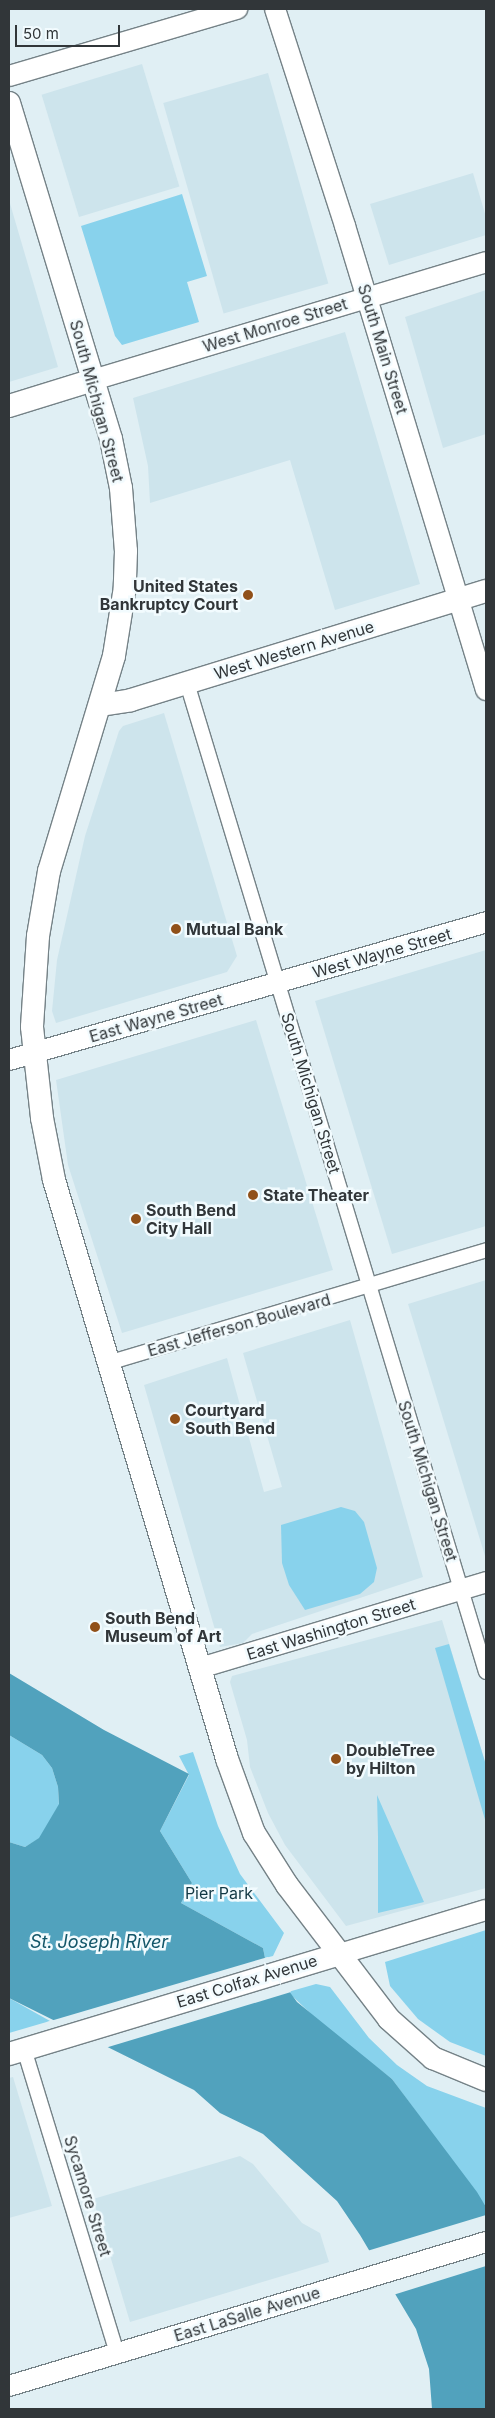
<!DOCTYPE html>
<html>
<head>
<meta charset="utf-8">
<style>
	body { margin:0 }
	#map { position:relative; width:495px; height:2418px; overflow:hidden; background:#e0eff4; font-family:Inter,sans-serif }
	div>[style] { position:absolute }
	.built>* { inset:0; background:#cde4ec; transform-origin:0 0 }
	.green>* { inset:0; background:#88d2ec }
	.water>* { inset:0; background:#51a2bd }
	.pier>* { inset:0; background:#e0eff4 }
	.roads { filter:drop-shadow(1px 0 #758287) drop-shadow(-1px 0 #758287) drop-shadow(0 1px #758287) drop-shadow(0 -1px #758287) }
	.street>* { height:14px; margin:-7px; padding:0 7px; transform-origin:7px; border-radius:7px; background:#fff }
	.secondary>* { height:20px; margin:-10px; padding:0 10px; transform-origin:10px; border-radius:10px; background:#fff }
	.primary>* { height:22px; margin:-11px; padding:0 11px; transform-origin:11px; border-radius:11px; background:#fff }
	.dots>* { width:14px; height:14px; translate:-50% -50%; box-sizing:border-box; border:2px solid #f2fbfe; border-radius:50% }
	span { translate:-50% -50%; white-space:nowrap; text-align:center; line-height:1.15; -webkit-text-stroke:5px #f2fbfe; paint-order:stroke }
	.street-label { font-size:16px; color:#313639 }
	.poi-label { font-size:16px; color:#313639; font-weight:700 }
	.right { translate:-100% -50%; text-align:right }
	.left { translate:0 -50%; text-align:left }
	.park-label { font-size:16px; color:#123844 }
	.water-label { font-size:18px; color:#125669; font-style:italic }
	.frame { position:absolute; inset:0; border:10px solid #313639; pointer-events:none }
	.scale { position:absolute; left:15px; top:25px; width:105px; height:22px; box-sizing:border-box; border:2px solid #313639; border-top:0; padding-left:6px; font-size:15px; line-height:18px; white-space:nowrap; color:#313639; -webkit-text-stroke:4px #f2fbfe; paint-order:stroke }
</style>
</head>
<body>
<div id="map">
	<div class="built">
		<i style="left:142px;top:64px;width:128px;height:105px;rotate:73deg"></i>
		<i style="left:268px;top:73px;width:219px;height:109px;rotate:74deg"></i>
		<i style="clip-path:polygon(473px 173px,486px 217px,486px 235px,389px 265px,370px 204px)"></i>
		<i style="clip-path:polygon(9px 200px,58px 367px,9px 382px)"></i>
		<i style="clip-path:polygon(486px 290px,486px 434px,443px 448px,405px 317px)"></i>
		<i style="clip-path:polygon(345px 332px,420px 584px,335px 610px,290px 460px,150px 503px,148px 466px,133px 398px)"></i>
		<i style="clip-path:polygon(164px 713px,237px 956px,227px 972px,56px 1023px,52px 1011px,57px 960px,85px 836px,119px 731px,123px 726px)"></i>
		<i style="clip-path:polygon(486px 950px,486px 1226px,392px 1254px,315px 1001px)"></i>
		<i style="clip-path:polygon(256px 1020px,333px 1270px,122px 1333px,68px 1165px,56px 1080px)"></i>
		<i style="clip-path:polygon(486px 1280px,486px 1555px,485px 1556px,408px 1304px)"></i>
		<i style="clip-path:polygon(350px 1320px,423px 1577px,252px 1634px,243px 1643px,220px 1647px,144px 1385px,227px 1358px,264px 1492px,282px 1487px,243px 1353px)"></i>
		<i style="clip-path:polygon(442px 1620px,486px 1765px,486px 1888px,346px 1926px,285px 1845px,268px 1813px,250px 1767px,247px 1740px,230px 1682px,232px 1676px)"></i>
		<i style="clip-path:polygon(13px 2077px,52px 2206px,9px 2218px,9px 2078px)"></i>
		<i style="clip-path:polygon(240px 2156px,253px 2164px,302px 2223px,320px 2233px,329px 2262px,130px 2322px,93px 2199px)"></i>
	</div>
	<div class="green">
		<i style="clip-path:polygon(182px 194px,207px 276px,187px 282px,199px 322px,122px 345px,115px 336px,81px 226px)"></i>
		<i style="clip-path:polygon(341px 1507px,355px 1511px,364px 1522px,377px 1568px,374px 1582px,360px 1594px,305px 1610px,289px 1585px,282px 1563px,281px 1525px)"></i>
		<i style="clip-path:polygon(449px 1644px,486px 1765px,486px 1823px,435px 1648px)"></i>
		<i style="clip-path:polygon(9px 1735px,42px 1755px,52px 1768px,58px 1787px,59px 1805px,40px 1838px,25px 1847px,9px 1842px)"></i>
		<i style="clip-path:polygon(193px 1752px,218px 1826px,240px 1874px,284px 1933px,273px 1956px,265px 1958px,263px 1948px,181px 1903px,192px 1883px,160px 1831px,189px 1775px,179px 1756px)"></i>
		<i style="clip-path:polygon(377px 1795px,424px 1902px,378px 1913px,378px 1837px)"></i>
		<i style="clip-path:polygon(486px 1930px,486px 2056px,450px 2042px,418px 2019px,390px 1986px,385px 1962px)"></i>
		<i style="clip-path:polygon(316px 1984px,330px 1987px,369px 2038px,397px 2065px,427px 2086px,486px 2108px,486px 2207px,392px 2079px,327px 2029px,288px 1992px)"></i>
		<i style="clip-path:polygon(9px 1998px,50px 2021px,9px 2033px)"></i>
	</div>
	<div class="water">
		<i style="clip-path:polygon(9px 1673px,104px 1730px,189px 1774px,160px 1831px,192px 1883px,181px 1903px,263px 1948px,265px 1958px,297px 2002px,392px 2079px,477px 2192px,486px 2207px,486px 2409px,432px 2409px,429px 2369px,416px 2329px,360px 2235px,337px 2201px,263px 2134px,220px 2113px,194px 2090px,9px 1998px,9px 1842px,25px 1847px,39px 1838px,59px 1804px,58px 1787px,52px 1768px,42px 1755px,9px 1735px)"></i>
	</div>
	<div class="pier">
		<i style="clip-path:polygon(268px 1957px,291px 1992px,105px 2048px,47px 2022px)"></i>
		<i style="clip-path:polygon(486px 2215px,486px 2266px,393px 2295px,367px 2251px)"></i>
	</div>
	<div class="roads">
		<div class="street">
			<i style="left:187px;top:683px;width:1033px;rotate:73.18deg"></i>
			<i style="left:108px;top:1363px;width:395px;rotate:-16.6deg"></i>
			<i style="left:24px;top:2049px;width:318px;rotate:73deg"></i>
		</div>
		<div class="secondary">
			<i style="left:275px;top:9px;width:228px;rotate:72.1deg"></i>
			<i style="left:345px;top:226px;width:485px;rotate:73.1deg"></i>
			<i style="left:9px;top:76px;width:238px;rotate:-16.4deg"></i>
			<i style="left:93px;top:380px;width:410px;rotate:-16.7deg"></i>
			<i style="left:9px;top:1060px;width:497px;rotate:-16.1deg"></i>
			<i style="left:200px;top:1668px;width:299px;rotate:-16.7deg"></i>
			<i style="left:340px;top:1954px;width:152px;rotate:-16.8deg"></i>
			<i style="left:9px;top:2386px;width:498px;rotate:-16.8deg"></i>
		</div>
		<div class="primary">
			<i style="left:9px;top:103px;width:351px;rotate:73.1deg"></i>
			<i style="left:111px;top:439px;width:50px;rotate:78.5deg"></i>
			<i style="left:121px;top:488px;width:63px;rotate:85.5deg"></i>
			<i style="left:126px;top:551px;width:36px;rotate:92deg"></i>
			<i style="left:125px;top:587px;width:70px;rotate:99.1deg"></i>
			<i style="left:114px;top:656px;width:225px;rotate:106.8deg"></i>
			<i style="left:49px;top:871px;width:66px;rotate:99.6deg"></i>
			<i style="left:38px;top:936px;width:91px;rotate:93.8deg"></i>
			<i style="left:32px;top:1027px;width:92px;rotate:83.7deg"></i>
			<i style="left:42px;top:1118px;width:63px;rotate:79deg"></i>
			<i style="left:54px;top:1180px;width:604px;rotate:73.36deg"></i>
			<i style="left:227px;top:1759px;width:79px;rotate:70deg"></i>
			<i style="left:254px;top:1833px;width:62px;rotate:57.6deg"></i>
			<i style="left:287px;top:1885px;width:168px;rotate:52.7deg"></i>
			<i style="left:389px;top:2019px;width:59px;rotate:41.6deg"></i>
			<i style="left:433px;top:2058px;width:57px;rotate:22.5deg"></i>
			<i style="left:9px;top:406px;width:88px;rotate:-17.2deg"></i>
			<i style="left:101px;top:705px;width:30px;rotate:-9deg"></i>
			<i style="left:131px;top:700px;width:371px;rotate:-17.1deg"></i>
			<i style="left:9px;top:2054px;width:346px;rotate:-16.8deg"></i>
		</div>
	</div>
	<div class="dots">
		<i style="left:248px;top:595px;background:#905019"></i>
		<i style="left:176px;top:929px;background:#905019"></i>
		<i style="left:253px;top:1195px;background:#905019"></i>
		<i style="left:136px;top:1219px;background:#905019"></i>
		<i style="left:175px;top:1419px;background:#905019"></i>
		<i style="left:95px;top:1627px;background:#905019"></i>
		<i style="left:336px;top:1759px;background:#905019"></i>
	</div>
	<div class="street-label">
		<span style="left:275px;top:325px;rotate:-17deg">West Monroe Street</span>
		<span style="left:383px;top:349px;rotate:73deg">South Main Street</span>
		<span style="left:97px;top:401px;rotate:75deg">South Michigan Street</span>
		<span style="left:294px;top:650px;rotate:-17deg">West Western Avenue</span>
		<span style="left:382px;top:953px;rotate:-16deg">West Wayne Street</span>
		<span style="left:156px;top:1018px;rotate:-16deg">East Wayne Street</span>
		<span style="left:311px;top:1093px;rotate:73deg">South Michigan Street</span>
		<span style="left:239px;top:1325px;rotate:-16deg">East Jefferson Boulevard</span>
		<span style="left:428px;top:1481px;rotate:73deg">South Michigan Street</span>
		<span style="left:331px;top:1629px;rotate:-17deg">East Washington Street</span>
		<span style="left:247px;top:1981px;rotate:-17deg">East Colfax Avenue</span>
		<span style="left:88px;top:2196px;rotate:73deg">Sycamore Street</span>
		<span style="left:247px;top:2314px;rotate:-17deg">East LaSalle Avenue</span>
	</div>
	<div class="poi-label">
		<span class="right" style="left:238px;top:595px">United States<br>Bankruptcy Court</span>
		<span class="left" style="left:186px;top:929px">Mutual Bank</span>
		<span class="left" style="left:263px;top:1195px">State Theater</span>
		<span class="left" style="left:146px;top:1219px">South Bend<br>City Hall</span>
		<span class="left" style="left:185px;top:1419px">Courtyard<br>South Bend</span>
		<span class="left" style="left:105px;top:1627px">South Bend<br>Museum of Art</span>
		<span class="left" style="left:346px;top:1759px">DoubleTree<br>by Hilton</span>
	</div>
	<div class="park-label">
		<span style="left:219px;top:1893px">Pier Park</span>
	</div>
	<div class="water-label">
		<span style="left:99px;top:1942px">St. Joseph River</span>
	</div>
	<div class="frame"></div>
	<div class="scale">50 m</div>
</div>
</body>
</html>
